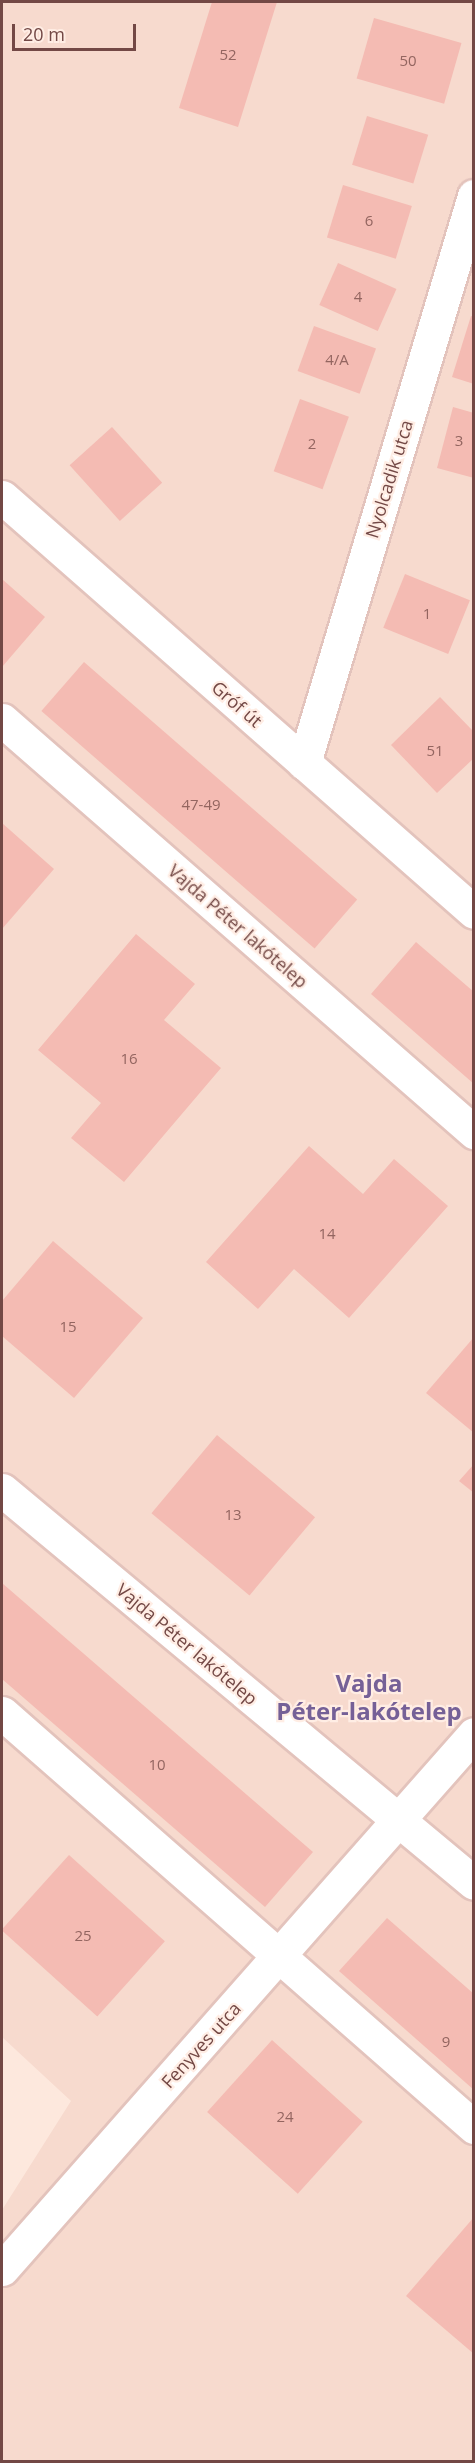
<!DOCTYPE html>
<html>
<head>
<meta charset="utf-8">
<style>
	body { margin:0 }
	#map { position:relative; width:475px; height:2463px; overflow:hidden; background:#fde8dd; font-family:"Open Sans",sans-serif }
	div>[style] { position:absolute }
	.residential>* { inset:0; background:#f7dace }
	.building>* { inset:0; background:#f4bbb3; transform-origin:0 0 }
	.roads { filter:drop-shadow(2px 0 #e3c3bc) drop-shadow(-2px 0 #e3c3bc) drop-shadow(0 2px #e3c3bc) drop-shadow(0 -2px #e3c3bc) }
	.minor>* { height:33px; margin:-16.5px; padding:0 16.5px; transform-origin:16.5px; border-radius:16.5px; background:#fff }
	span { translate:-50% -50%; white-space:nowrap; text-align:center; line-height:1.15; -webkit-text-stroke:4.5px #ffede4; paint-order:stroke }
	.number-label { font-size:15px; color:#936560 }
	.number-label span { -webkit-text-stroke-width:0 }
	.street-label { font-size:18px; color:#734845 }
	.district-label { font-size:24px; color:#756097; font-weight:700 }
	.frame { position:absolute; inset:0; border:3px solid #734845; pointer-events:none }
	.scale { position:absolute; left:12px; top:24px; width:124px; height:27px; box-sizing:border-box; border:3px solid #734845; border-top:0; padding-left:8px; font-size:18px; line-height:21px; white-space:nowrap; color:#734845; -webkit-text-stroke:4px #ffede4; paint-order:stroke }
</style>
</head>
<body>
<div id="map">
	<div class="residential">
		<i style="clip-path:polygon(2px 2px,473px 2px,473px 2461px,2px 2461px,2px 2210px,71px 2101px,2px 2037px)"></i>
	</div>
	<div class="building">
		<i style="clip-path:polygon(212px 2px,277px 2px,238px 127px,179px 108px)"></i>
		<i style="left:374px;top:18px;width:91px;height:63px;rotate:16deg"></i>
		<i style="left:367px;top:116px;width:64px;height:51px;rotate:17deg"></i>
		<i style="left:343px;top:185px;width:72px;height:55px;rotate:17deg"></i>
		<i style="left:338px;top:263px;width:64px;height:46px;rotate:24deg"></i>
		<i style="clip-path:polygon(471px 316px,474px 317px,474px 384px,452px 377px)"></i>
		<i style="left:314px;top:326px;width:66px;height:48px;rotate:20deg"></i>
		<i style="left:300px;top:399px;width:52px;height:77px;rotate:20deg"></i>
		<i style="clip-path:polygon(453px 407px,474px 413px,474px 478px,437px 468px)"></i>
		<i style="left:112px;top:427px;width:75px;height:57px;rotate:48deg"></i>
		<i style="left:405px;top:574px;width:70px;height:58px;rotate:22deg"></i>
		<i style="clip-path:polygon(2px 579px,45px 617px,2px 667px)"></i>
		<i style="left:84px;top:662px;width:362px;height:65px;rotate:41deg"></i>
		<i style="clip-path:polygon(440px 697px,474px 732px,474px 758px,437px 793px,391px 745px)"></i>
		<i style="clip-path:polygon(2px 823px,54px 869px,2px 929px)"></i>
		<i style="clip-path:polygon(136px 934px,195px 984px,164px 1020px,221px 1068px,124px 1182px,71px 1138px,101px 1103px,38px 1050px)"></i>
		<i style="clip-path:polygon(416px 942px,474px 992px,474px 1084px,371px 994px)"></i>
		<i style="clip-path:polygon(309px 1146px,363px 1194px,394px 1159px,448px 1206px,349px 1318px,294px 1269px,258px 1309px,206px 1262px)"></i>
		<i style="clip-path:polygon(53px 1241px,143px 1318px,74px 1398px,2px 1336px,2px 1301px)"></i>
		<i style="clip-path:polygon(474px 1337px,474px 1433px,426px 1393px)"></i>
		<i style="left:217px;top:1435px;width:128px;height:102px;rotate:40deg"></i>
		<i style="clip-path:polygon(474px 1464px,474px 1493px,459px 1481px)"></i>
		<i style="clip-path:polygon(2px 1583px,313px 1852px,265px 1907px,2px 1679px)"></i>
		<i style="left:69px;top:1855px;width:129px;height:101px;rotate:42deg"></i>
		<i style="clip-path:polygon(387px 1918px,474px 1994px,474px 2090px,339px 1971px)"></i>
		<i style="left:272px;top:2040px;width:122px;height:97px;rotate:42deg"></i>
		<i style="clip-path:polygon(474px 2217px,474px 2354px,406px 2296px)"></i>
	</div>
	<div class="roads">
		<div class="minor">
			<i style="left:2px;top:497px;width:628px;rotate:41.32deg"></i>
			<i style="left:2px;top:720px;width:627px;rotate:41.12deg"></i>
			<i style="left:304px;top:763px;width:592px;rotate:-73.31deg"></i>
			<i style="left:2px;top:1490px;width:614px;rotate:39.78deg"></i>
			<i style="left:2px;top:1713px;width:628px;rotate:41.25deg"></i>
			<i style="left:2px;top:2269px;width:713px;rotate:-48.58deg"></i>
		</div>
	</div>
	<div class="number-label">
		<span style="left:228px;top:55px">52</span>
		<span style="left:408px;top:61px">50</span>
		<span style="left:369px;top:221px">6</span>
		<span style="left:358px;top:297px">4</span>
		<span style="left:337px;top:360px">4/A</span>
		<span style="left:459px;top:441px">3</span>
		<span style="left:312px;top:444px">2</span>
		<span style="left:427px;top:614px">1</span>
		<span style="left:435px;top:751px">51</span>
		<span style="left:201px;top:805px">47-49</span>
		<span style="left:129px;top:1059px">16</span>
		<span style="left:327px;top:1234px">14</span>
		<span style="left:68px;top:1327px">15</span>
		<span style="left:233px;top:1515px">13</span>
		<span style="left:157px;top:1765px">10</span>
		<span style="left:83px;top:1936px">25</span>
		<span style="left:446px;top:2042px">9</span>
		<span style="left:285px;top:2117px">24</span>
	</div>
	<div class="street-label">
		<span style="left:389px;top:479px;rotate:-73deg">Nyolcadik utca</span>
		<span style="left:237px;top:704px;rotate:41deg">Gróf út</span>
		<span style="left:238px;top:926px;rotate:41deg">Vajda Péter lakótelep</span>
		<span style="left:187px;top:1644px;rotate:40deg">Vajda Péter lakótelep</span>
		<span style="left:201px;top:2045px;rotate:-48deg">Fenyves utca</span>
	</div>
	<div class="district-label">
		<span style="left:369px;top:1697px">Vajda<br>Péter-lakótelep</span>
	</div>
	<div class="frame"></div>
	<div class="scale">20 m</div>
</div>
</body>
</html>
